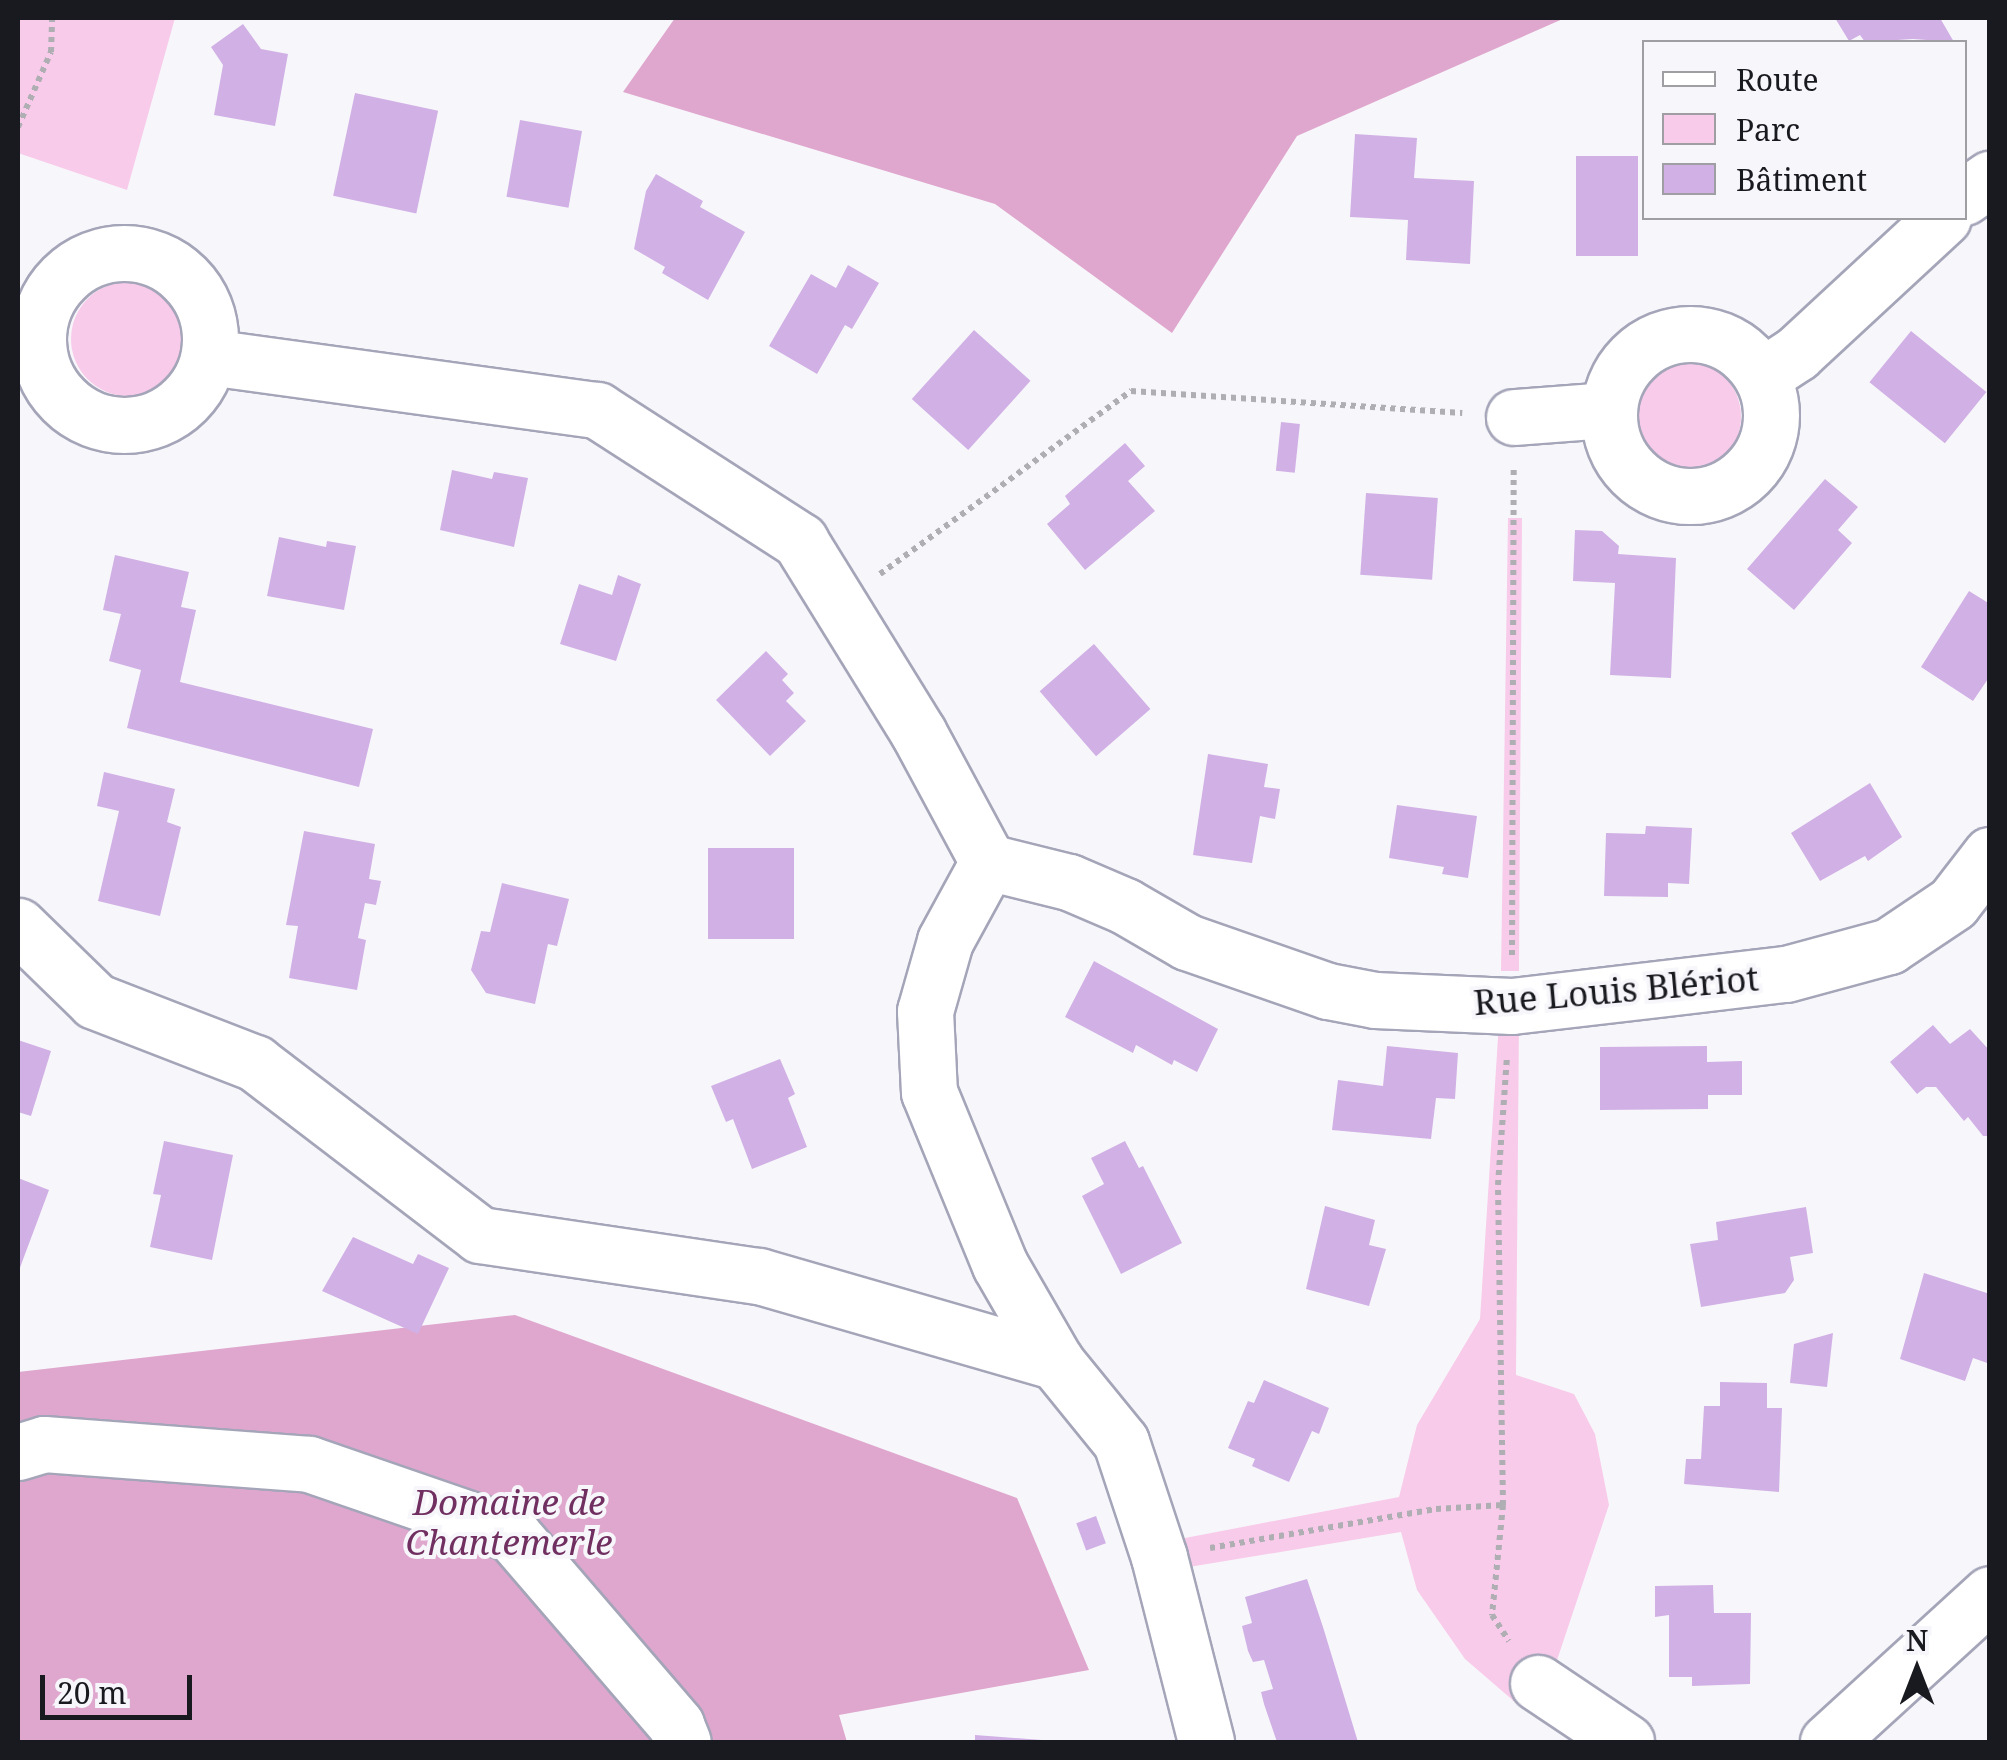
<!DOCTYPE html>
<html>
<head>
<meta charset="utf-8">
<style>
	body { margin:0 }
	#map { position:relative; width:2007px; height:1760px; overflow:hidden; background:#f7f7fb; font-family:"Noto Serif",serif }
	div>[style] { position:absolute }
	.green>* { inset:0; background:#f8cbea }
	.round { border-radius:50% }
	.forest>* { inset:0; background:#dfa7ce }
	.building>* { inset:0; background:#d1b0e5; transform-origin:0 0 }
	.path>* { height:6px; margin-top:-3px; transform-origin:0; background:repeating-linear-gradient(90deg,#aeaeb3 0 5px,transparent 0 10px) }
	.roads { filter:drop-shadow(2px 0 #a5a5b9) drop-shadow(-2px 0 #a5a5b9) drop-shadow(0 2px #a5a5b9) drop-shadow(0 -2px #a5a5b9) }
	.minor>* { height:55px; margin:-27.5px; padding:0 27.5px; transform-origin:27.5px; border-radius:27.5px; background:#fff }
	.minor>.ring { margin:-27.5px; padding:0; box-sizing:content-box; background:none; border:55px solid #fff; border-radius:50% }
	span { translate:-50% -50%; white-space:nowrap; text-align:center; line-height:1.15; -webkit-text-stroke:8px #f7f7fb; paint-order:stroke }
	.street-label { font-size:35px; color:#191920 }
	.park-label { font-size:35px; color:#702f60; font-style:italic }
	.frame { position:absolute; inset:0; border:20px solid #191920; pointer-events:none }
	.legend { position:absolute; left:1642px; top:40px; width:325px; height:180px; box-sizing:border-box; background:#f7f7fb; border:2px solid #9e9ea3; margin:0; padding:12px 18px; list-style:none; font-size:30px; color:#191920 }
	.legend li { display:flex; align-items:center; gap:20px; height:50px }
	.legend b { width:50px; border:2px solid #9e9ea3 }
	.north { position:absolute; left:1867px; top:1620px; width:100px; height:100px; -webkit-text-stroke:8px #f7f7fb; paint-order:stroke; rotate:0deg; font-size:28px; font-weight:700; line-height:40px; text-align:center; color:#191920 }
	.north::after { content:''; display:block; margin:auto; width:35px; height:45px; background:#191920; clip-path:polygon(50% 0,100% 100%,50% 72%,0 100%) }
	.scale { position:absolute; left:40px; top:1675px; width:152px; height:45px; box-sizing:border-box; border:5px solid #191920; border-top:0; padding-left:12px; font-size:30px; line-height:35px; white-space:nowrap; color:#191920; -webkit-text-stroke:8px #f7f7fb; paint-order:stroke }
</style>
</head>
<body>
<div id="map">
	<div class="green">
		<i style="clip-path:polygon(18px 18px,175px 18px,127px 190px,18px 153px)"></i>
		<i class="round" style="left:71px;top:282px;width:114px;height:114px"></i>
		<i class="round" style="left:1625px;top:359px;width:116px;height:116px"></i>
		<i style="clip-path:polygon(1508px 518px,1522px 518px,1519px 971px,1501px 971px)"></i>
		<i style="clip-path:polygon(1499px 1022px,1519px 1023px,1516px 1375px,1574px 1394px,1595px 1434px,1609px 1505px,1555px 1666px,1523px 1709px,1465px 1659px,1417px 1590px,1401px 1532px,1189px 1567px,1185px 1538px,1399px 1497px,1417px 1425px,1480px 1319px)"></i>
	</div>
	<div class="forest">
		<i style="clip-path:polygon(675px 18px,1565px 18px,1297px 136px,1172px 333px,995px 204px,623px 92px)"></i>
		<i style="clip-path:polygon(515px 1315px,1017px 1498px,1089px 1670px,839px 1715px,847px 1742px,18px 1742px,18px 1372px)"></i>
	</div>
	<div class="building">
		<i style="clip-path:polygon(1835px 18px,1940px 18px,1954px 42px,1913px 39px,1865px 42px,1860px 35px,1849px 41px)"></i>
		<i style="clip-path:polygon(243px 24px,261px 49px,288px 54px,275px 126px,214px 115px,223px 65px,211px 47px)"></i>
		<i style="left:355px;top:93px;width:85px;height:105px;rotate:12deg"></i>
		<i style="left:520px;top:120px;width:63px;height:78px;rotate:10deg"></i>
		<i style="clip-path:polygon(1355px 134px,1417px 138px,1414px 178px,1474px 181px,1470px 264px,1406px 260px,1408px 220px,1350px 217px)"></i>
		<i style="left:1576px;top:156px;width:62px;height:100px"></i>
		<i style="clip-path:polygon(656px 174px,703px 201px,700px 207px,745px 232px,708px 300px,662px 273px,665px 267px,634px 249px,646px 191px)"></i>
		<i style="clip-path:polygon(848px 265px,879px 283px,852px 329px,845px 325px,817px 374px,769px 346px,811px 274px,836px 288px)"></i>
		<i style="left:974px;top:330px;width:76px;height:93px;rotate:42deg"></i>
		<i style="left:1911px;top:331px;width:97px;height:66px;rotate:39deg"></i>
		<i style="left:1281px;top:422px;width:19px;height:49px;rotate:6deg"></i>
		<i style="clip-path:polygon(1125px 443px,1145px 466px,1128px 481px,1155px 511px,1085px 570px,1047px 524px,1070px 504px,1065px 496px)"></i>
		<i style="clip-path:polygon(452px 470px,492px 479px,494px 472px,528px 478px,514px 547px,440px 530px)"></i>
		<i style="clip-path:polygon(1825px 479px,1858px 507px,1838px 530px,1852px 543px,1794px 610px,1747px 569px)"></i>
		<i style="left:1366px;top:493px;width:72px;height:82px;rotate:4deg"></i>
		<i style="clip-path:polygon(1575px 530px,1602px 531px,1619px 546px,1618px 554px,1676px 558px,1671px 678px,1610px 675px,1615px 583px,1573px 581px)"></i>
		<i style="clip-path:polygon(279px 537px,326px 547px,327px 541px,356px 546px,344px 610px,267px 596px)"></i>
		<i style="clip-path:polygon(115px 555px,189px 572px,181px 607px,196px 610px,180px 682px,373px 729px,359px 787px,127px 728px,141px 670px,109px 661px,121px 614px,103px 610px)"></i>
		<i style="clip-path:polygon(618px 575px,641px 584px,616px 661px,560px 644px,579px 584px,612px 595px)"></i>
		<i style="clip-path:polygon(1969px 591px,1990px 604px,1990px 676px,1973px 701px,1921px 667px)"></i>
		<i style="left:1094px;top:644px;width:86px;height:72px;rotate:49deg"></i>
		<i style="clip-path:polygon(766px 651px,788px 674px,782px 680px,794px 693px,786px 701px,806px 721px,770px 756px,716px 700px)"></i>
		<i style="clip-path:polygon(1208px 754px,1268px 764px,1264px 787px,1280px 789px,1275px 819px,1260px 816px,1252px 863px,1193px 855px)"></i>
		<i style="clip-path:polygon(104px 772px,175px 789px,167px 822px,181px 827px,160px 916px,98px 901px,119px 811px,97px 806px)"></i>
		<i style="clip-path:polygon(1870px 783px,1902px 837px,1868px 861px,1865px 856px,1820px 881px,1791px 833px)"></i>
		<i style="clip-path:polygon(1397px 805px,1477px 816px,1468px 878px,1442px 874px,1444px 867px,1389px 858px)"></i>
		<i style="clip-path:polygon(1646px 826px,1692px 828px,1689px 884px,1668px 883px,1668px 897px,1604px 896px,1606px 833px,1645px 834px)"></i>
		<i style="clip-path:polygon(304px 831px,375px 844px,369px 879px,381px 881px,376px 905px,365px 903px,358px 938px,366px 940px,357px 990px,289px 978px,298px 926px,286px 925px)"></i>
		<i style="left:708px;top:848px;width:86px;height:91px"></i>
		<i style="clip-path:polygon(502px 883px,569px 899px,557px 946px,548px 944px,535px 1004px,486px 993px,471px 970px,481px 931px,490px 932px)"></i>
		<i style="clip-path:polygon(1094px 961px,1218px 1029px,1197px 1072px,1174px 1060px,1172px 1065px,1136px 1045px,1133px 1053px,1065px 1017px)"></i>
		<i style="clip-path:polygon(1933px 1025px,1950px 1044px,1970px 1029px,1990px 1051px,1990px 1136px,1983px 1136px,1968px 1117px,1964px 1121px,1936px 1087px,1926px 1087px,1917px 1094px,1890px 1062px)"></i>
		<i style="clip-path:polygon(18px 1040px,51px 1051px,31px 1116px,18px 1112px)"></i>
		<i style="clip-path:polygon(1387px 1046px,1458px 1053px,1455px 1099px,1436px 1098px,1431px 1139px,1332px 1130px,1338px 1080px,1383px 1086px)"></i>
		<i style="clip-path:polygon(1707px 1046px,1707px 1062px,1742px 1061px,1742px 1095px,1708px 1095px,1708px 1109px,1600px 1110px,1600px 1047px)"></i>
		<i style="clip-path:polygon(780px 1059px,795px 1094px,788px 1098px,807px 1147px,752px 1169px,733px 1119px,726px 1122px,711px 1086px)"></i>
		<i style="clip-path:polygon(164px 1141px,233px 1155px,212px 1260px,150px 1247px,161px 1195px,153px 1194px)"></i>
		<i style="clip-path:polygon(1125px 1141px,1139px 1168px,1143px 1166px,1182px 1243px,1121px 1274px,1082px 1196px,1104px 1184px,1091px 1158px)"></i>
		<i style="clip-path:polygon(18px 1178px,49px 1190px,18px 1273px)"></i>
		<i style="clip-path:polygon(1325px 1206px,1375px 1220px,1369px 1245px,1386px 1249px,1369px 1306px,1306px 1289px)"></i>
		<i style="clip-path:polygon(1806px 1207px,1813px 1253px,1790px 1257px,1794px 1280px,1785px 1293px,1701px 1307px,1690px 1244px,1718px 1240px,1716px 1222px)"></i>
		<i style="clip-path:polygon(353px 1237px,413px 1264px,418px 1254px,449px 1268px,418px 1334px,322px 1291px)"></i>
		<i style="clip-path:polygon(1924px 1273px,1990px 1294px,1990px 1364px,1973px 1358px,1965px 1381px,1900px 1359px)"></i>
		<i style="clip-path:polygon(1833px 1333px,1827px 1387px,1790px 1383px,1794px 1344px)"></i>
		<i style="clip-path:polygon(1264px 1380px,1329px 1408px,1319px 1434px,1312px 1431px,1289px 1482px,1252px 1466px,1255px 1459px,1228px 1448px,1248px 1401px,1254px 1403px)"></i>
		<i style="clip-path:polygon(1720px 1382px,1767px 1383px,1767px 1408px,1782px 1408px,1779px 1492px,1684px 1484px,1686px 1459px,1701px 1459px,1704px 1406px,1720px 1406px)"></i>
		<i style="left:1096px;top:1516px;width:29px;height:21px;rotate:70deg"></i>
		<i style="clip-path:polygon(1307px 1579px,1323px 1627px,1358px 1742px,1277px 1742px,1264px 1704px,1261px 1692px,1273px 1689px,1264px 1660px,1253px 1662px,1248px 1651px,1242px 1626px,1252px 1623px,1245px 1597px)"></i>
		<i style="clip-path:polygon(1713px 1585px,1714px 1613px,1751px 1613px,1750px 1684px,1692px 1686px,1692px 1677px,1669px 1677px,1669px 1615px,1655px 1617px,1655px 1586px)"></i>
		<i style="clip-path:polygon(975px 1735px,1042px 1740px,1042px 1742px,975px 1742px)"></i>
	</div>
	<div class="path">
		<i style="left:18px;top:127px;width:82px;rotate:-66.3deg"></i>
		<i style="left:51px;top:52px;width:34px;rotate:-88deg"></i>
		<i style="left:880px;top:574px;width:311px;rotate:-36.1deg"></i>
		<i style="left:1131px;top:391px;width:332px;rotate:3.8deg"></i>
		<i style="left:1512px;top:955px;width:488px;rotate:-89.8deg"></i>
		<i style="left:1503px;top:1505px;width:320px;rotate:-90.9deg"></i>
		<i style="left:1498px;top:1185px;width:128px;rotate:-86deg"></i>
		<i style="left:1210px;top:1548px;width:229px;rotate:-9.8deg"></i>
		<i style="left:1436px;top:1509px;width:67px;rotate:-3.4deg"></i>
		<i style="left:1503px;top:1505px;width:111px;rotate:95.7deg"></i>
		<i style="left:1492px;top:1615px;width:31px;rotate:57deg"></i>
	</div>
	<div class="roads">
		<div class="minor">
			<i style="left:1964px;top:197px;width:32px;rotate:-35deg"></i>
			<i class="ring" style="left:38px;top:253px;width:117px;height:117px"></i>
			<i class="ring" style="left:1609px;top:334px;width:107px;height:107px"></i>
			<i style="left:209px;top:357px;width:392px;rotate:7.8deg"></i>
			<i style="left:597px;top:410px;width:242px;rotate:32.8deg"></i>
			<i style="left:800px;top:541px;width:225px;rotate:58.3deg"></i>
			<i style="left:918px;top:732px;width:148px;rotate:61.7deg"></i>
			<i style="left:988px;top:862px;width:90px;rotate:118.6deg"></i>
			<i style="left:945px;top:941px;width:73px;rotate:105.9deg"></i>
			<i style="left:925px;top:1011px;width:81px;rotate:87.2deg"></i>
			<i style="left:929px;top:1092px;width:187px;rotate:67.7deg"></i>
			<i style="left:1000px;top:1265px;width:112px;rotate:60deg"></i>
			<i style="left:1056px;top:1362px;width:103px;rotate:50.9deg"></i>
			<i style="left:1121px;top:1442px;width:121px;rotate:71.7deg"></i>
			<i style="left:1159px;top:1557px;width:191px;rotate:75.7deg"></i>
			<i style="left:1762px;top:376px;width:42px;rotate:-33.3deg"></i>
			<i style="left:1797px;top:353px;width:199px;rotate:-42.8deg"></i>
			<i style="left:1514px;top:417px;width:94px;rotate:-4.3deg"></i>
			<i style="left:988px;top:862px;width:83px;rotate:13.9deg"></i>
			<i style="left:1069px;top:882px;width:61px;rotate:23.2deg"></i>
			<i style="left:1125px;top:906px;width:72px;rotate:30.1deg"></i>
			<i style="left:1187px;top:942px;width:149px;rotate:19.2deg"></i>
			<i style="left:1328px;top:991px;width:48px;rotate:10.8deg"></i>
			<i style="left:1375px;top:1000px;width:137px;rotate:2.5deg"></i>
			<i style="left:1512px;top:1006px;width:276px;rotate:-6.7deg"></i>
			<i style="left:1786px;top:974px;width:107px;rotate:-15.2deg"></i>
			<i style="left:1889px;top:946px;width:77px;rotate:-33.9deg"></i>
			<i style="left:1953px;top:903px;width:61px;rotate:-52.4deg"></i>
			<i style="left:18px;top:926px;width:107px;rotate:44.2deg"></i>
			<i style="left:95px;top:1001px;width:172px;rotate:21.2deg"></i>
			<i style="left:255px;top:1063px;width:283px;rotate:37.4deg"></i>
			<i style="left:480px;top:1235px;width:282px;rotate:8.4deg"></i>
			<i style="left:759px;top:1276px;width:309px;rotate:16.1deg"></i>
			<i style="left:18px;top:1452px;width:27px;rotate:-17deg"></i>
			<i style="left:44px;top:1444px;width:266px;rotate:4.3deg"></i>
			<i style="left:309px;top:1464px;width:215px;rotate:19deg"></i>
			<i style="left:512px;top:1534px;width:252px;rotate:49.3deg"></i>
			<i style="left:676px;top:1725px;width:18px;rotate:68deg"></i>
			<i style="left:1538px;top:1683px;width:106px;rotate:33.8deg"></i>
			<i style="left:1828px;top:1742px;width:219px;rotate:-42.4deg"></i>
		</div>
	</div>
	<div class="street-label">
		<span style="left:1616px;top:990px;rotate:-5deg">Rue Louis Blériot</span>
	</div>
	<div class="park-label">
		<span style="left:509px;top:1522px">Domaine de<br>Chantemerle</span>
	</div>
	<div class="frame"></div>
	<ul class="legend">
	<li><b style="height:12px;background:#fff"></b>Route</li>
	<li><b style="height:28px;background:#f8cbea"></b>Parc</li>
	<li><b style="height:28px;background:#d1b0e5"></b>Bâtiment</li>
	</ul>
	<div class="north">N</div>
	<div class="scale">20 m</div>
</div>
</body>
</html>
